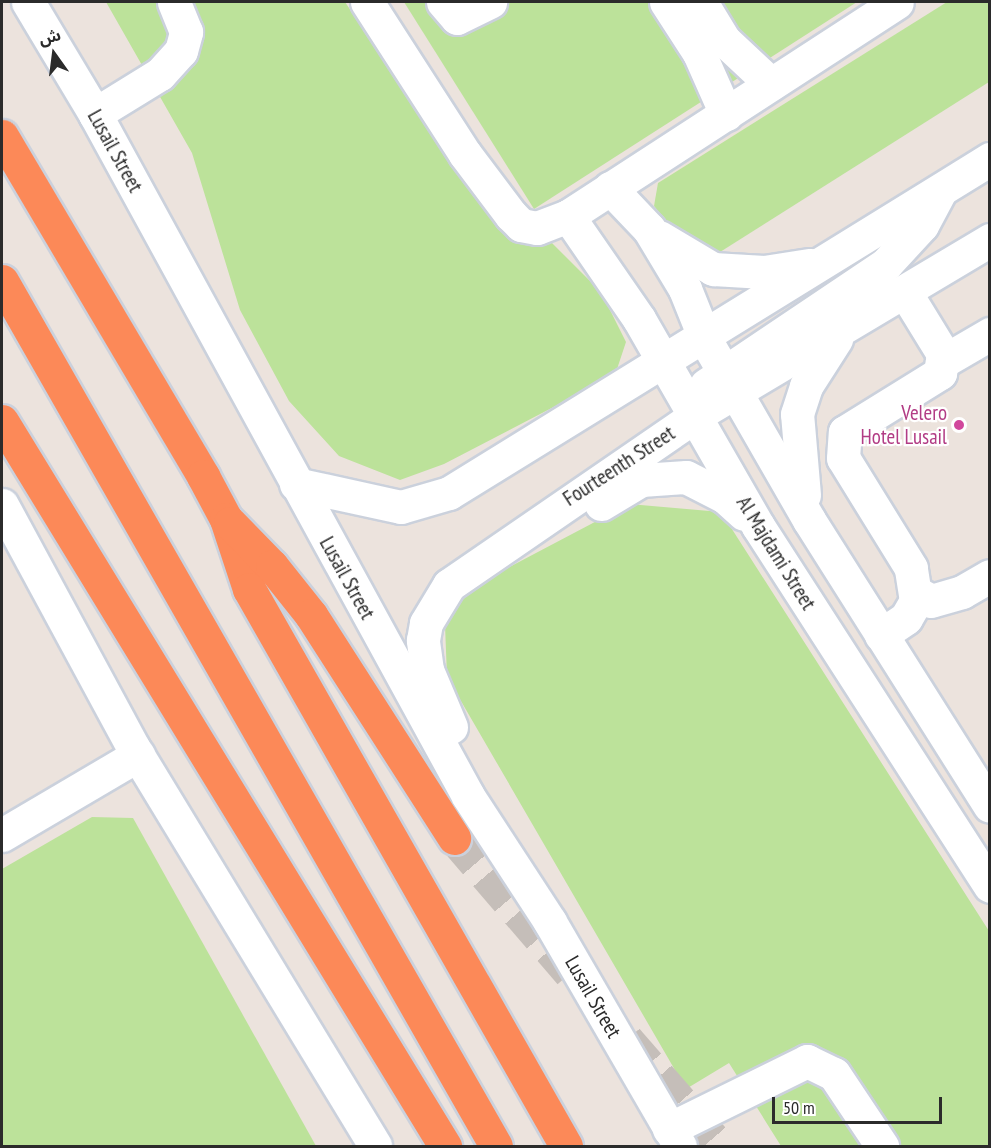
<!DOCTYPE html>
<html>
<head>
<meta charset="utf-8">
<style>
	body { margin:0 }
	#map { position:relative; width:991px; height:1148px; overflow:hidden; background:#ece3dd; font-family:"PT Sans Narrow","Noto Sans Arabic",sans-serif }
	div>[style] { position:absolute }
	.green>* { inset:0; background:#bce29a }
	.highway-tunnel>* { height:33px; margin-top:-16.5px; transform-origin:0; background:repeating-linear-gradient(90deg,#c5beb9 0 33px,transparent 0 49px) }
	.roads { filter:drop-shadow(2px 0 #cbd1dc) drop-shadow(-2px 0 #cbd1dc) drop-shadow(0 2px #cbd1dc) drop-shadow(0 -2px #cbd1dc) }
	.minor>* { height:33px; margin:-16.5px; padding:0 16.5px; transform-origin:16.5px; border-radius:16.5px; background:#fff }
	.highway>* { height:33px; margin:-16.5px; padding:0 16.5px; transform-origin:16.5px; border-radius:16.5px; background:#fc8958 }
	.dots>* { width:16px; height:16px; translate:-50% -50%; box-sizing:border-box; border:3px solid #fff; border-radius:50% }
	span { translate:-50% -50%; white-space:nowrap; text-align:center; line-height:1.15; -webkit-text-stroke:4.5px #fff; paint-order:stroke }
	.street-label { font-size:21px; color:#2b2b2b }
	.hotel-label { font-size:21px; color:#b23c85 }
	.right { translate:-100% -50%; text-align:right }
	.frame { position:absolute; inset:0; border:3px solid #2b2b2b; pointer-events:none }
	.north { position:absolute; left:24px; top:24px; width:60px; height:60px; -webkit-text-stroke:4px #fff; paint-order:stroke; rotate:346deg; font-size:16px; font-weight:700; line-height:24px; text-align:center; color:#2b2b2b }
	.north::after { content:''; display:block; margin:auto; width:21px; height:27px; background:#2b2b2b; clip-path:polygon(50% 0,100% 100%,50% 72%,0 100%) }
	.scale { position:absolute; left:772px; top:1097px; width:170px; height:27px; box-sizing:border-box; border:3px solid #2b2b2b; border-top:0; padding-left:8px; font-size:18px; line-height:21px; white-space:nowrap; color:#2b2b2b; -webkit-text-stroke:4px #fff; paint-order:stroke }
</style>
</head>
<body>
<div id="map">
	<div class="green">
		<i style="clip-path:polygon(106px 2px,345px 2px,493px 222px,550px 241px,601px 292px,626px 342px,615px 375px,444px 464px,400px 480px,339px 456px,289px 401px,240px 310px,192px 153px)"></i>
		<i style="clip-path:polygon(404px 2px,857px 2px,534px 209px)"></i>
		<i style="clip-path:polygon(947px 2px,989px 2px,989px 82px,709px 259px,685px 245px,654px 206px,658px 183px)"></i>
		<i style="clip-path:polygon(629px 504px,721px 512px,989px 931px,989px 1146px,781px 1146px,729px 1063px,686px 1089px,447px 677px,445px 625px,464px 591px)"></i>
		<i style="clip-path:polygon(92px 817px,133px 818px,316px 1146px,2px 1146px,2px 869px)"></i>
	</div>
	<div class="highway-tunnel">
		<i style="left:454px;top:838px;width:178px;rotate:49.3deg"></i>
		<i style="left:627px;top:1039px;width:142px;rotate:49deg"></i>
	</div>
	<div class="roads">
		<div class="minor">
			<i style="left:28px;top:2px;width:131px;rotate:59.1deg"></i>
			<i style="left:95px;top:114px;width:777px;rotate:61.32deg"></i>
			<i style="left:468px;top:796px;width:150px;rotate:56.9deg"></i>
			<i style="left:550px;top:922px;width:259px;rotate:59.9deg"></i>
			<i style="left:367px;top:2px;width:181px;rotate:57.2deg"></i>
			<i style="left:465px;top:154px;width:76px;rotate:53deg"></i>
			<i style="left:511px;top:215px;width:14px;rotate:45deg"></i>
			<i style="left:521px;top:225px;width:16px;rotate:11deg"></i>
			<i style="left:537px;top:228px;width:33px;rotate:-21deg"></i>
			<i style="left:568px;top:216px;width:392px;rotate:-33deg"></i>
			<i style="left:443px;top:2px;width:21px;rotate:49deg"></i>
			<i style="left:457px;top:18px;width:37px;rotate:-26deg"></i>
			<i style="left:666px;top:2px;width:61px;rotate:57.1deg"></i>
			<i style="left:699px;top:53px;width:67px;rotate:66.1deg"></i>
			<i style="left:701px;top:2px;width:44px;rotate:58.8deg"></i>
			<i style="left:724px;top:40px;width:64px;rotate:43.1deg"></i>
			<i style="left:95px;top:114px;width:76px;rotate:-31.6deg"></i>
			<i style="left:160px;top:74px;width:31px;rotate:-48deg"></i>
			<i style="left:181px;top:51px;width:20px;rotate:-75deg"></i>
			<i style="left:186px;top:32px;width:32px;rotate:-112deg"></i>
			<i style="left:610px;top:188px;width:57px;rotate:46.4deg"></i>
			<i style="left:649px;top:229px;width:70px;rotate:59deg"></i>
			<i style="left:685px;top:289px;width:54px;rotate:68.2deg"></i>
			<i style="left:705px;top:339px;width:209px;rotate:60.1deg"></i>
			<i style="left:809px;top:520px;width:338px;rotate:57.7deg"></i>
			<i style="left:568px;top:216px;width:125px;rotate:55.4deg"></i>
			<i style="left:639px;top:319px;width:239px;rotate:60.1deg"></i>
			<i style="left:758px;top:526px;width:428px;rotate:57.2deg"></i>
			<i style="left:659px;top:237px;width:63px;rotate:30.7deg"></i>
			<i style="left:713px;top:269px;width:51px;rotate:3.4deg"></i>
			<i style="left:764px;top:272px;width:47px;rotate:-8.7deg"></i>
			<i style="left:942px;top:362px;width:56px;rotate:-30.3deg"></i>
			<i style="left:706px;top:385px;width:217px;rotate:-33.9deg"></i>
			<i style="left:886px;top:264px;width:53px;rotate:-47.3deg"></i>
			<i style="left:922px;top:225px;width:38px;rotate:-62deg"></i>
			<i style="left:296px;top:484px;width:107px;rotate:12.4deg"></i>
			<i style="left:401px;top:507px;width:50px;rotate:-16.3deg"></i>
			<i style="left:449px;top:493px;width:636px;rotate:-31.69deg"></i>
			<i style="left:804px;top:495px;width:81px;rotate:-94.9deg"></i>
			<i style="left:797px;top:414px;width:29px;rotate:-72deg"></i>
			<i style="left:806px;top:386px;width:56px;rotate:-57.4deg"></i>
			<i style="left:601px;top:504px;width:47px;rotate:-31deg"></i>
			<i style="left:641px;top:480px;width:45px;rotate:-3.8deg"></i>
			<i style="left:686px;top:477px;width:44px;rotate:27.1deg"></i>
			<i style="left:725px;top:497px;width:25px;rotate:42deg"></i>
			<i style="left:2px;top:505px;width:277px;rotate:61.6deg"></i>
			<i style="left:134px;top:749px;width:464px;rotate:58.7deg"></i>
			<i style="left:915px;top:592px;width:18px;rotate:29deg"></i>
			<i style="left:931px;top:601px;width:32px;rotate:-16deg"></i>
			<i style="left:962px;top:592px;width:32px;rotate:-30deg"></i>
			<i style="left:881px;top:635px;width:30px;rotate:-34deg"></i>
			<i style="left:906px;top:618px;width:20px;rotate:-60deg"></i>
			<i style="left:916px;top:601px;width:33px;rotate:-99deg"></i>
			<i style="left:911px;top:568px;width:129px;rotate:-121.7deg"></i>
			<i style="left:843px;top:458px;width:26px;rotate:-86deg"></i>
			<i style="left:845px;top:432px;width:112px;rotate:-31.8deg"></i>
			<i style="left:940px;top:373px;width:19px;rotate:-81deg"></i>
			<i style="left:943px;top:354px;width:73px;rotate:-121.5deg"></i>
			<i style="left:451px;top:727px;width:62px;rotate:-112.8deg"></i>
			<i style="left:427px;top:670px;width:30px;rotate:-98deg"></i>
			<i style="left:423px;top:640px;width:17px;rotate:-80deg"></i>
			<i style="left:426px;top:623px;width:44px;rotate:-58.8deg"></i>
			<i style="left:449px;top:585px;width:296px;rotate:-34.5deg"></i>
			<i style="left:693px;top:417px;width:346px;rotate:-30.8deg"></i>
			<i style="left:2px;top:835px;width:158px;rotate:-30.5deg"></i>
			<i style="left:669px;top:1129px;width:154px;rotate:-26.2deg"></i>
			<i style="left:807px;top:1061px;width:30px;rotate:26deg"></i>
			<i style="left:834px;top:1074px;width:87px;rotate:56.3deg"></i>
		</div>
		<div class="highway">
			<i style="left:2px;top:136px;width:395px;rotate:59.4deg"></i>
			<i style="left:203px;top:476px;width:49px;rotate:61.9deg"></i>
			<i style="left:226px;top:519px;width:74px;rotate:71.8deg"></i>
			<i style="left:249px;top:589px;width:641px;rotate:60.35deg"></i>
			<i style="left:2px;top:281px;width:996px;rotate:60.27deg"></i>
			<i style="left:2px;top:421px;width:850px;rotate:58.57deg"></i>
			<i style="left:230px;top:523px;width:60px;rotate:45.7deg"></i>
			<i style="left:272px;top:566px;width:63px;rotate:51.5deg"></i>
			<i style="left:311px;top:615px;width:265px;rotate:57.3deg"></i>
		</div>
	</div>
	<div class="dots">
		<i style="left:959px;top:425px;background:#d1479c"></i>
	</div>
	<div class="street-label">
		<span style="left:115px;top:151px;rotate:61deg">Lusail Street</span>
		<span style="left:619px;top:466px;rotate:-33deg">Fourteenth Street</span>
		<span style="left:776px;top:553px;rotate:58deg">Al Majdami Street</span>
		<span style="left:347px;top:578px;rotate:61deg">Lusail Street</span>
		<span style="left:593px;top:997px;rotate:60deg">Lusail Street</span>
	</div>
	<div class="hotel-label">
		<span class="right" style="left:947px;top:425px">Velero<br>Hotel Lusail</span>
	</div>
	<div class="frame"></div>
	<div class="north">ش</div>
	<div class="scale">50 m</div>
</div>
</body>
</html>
